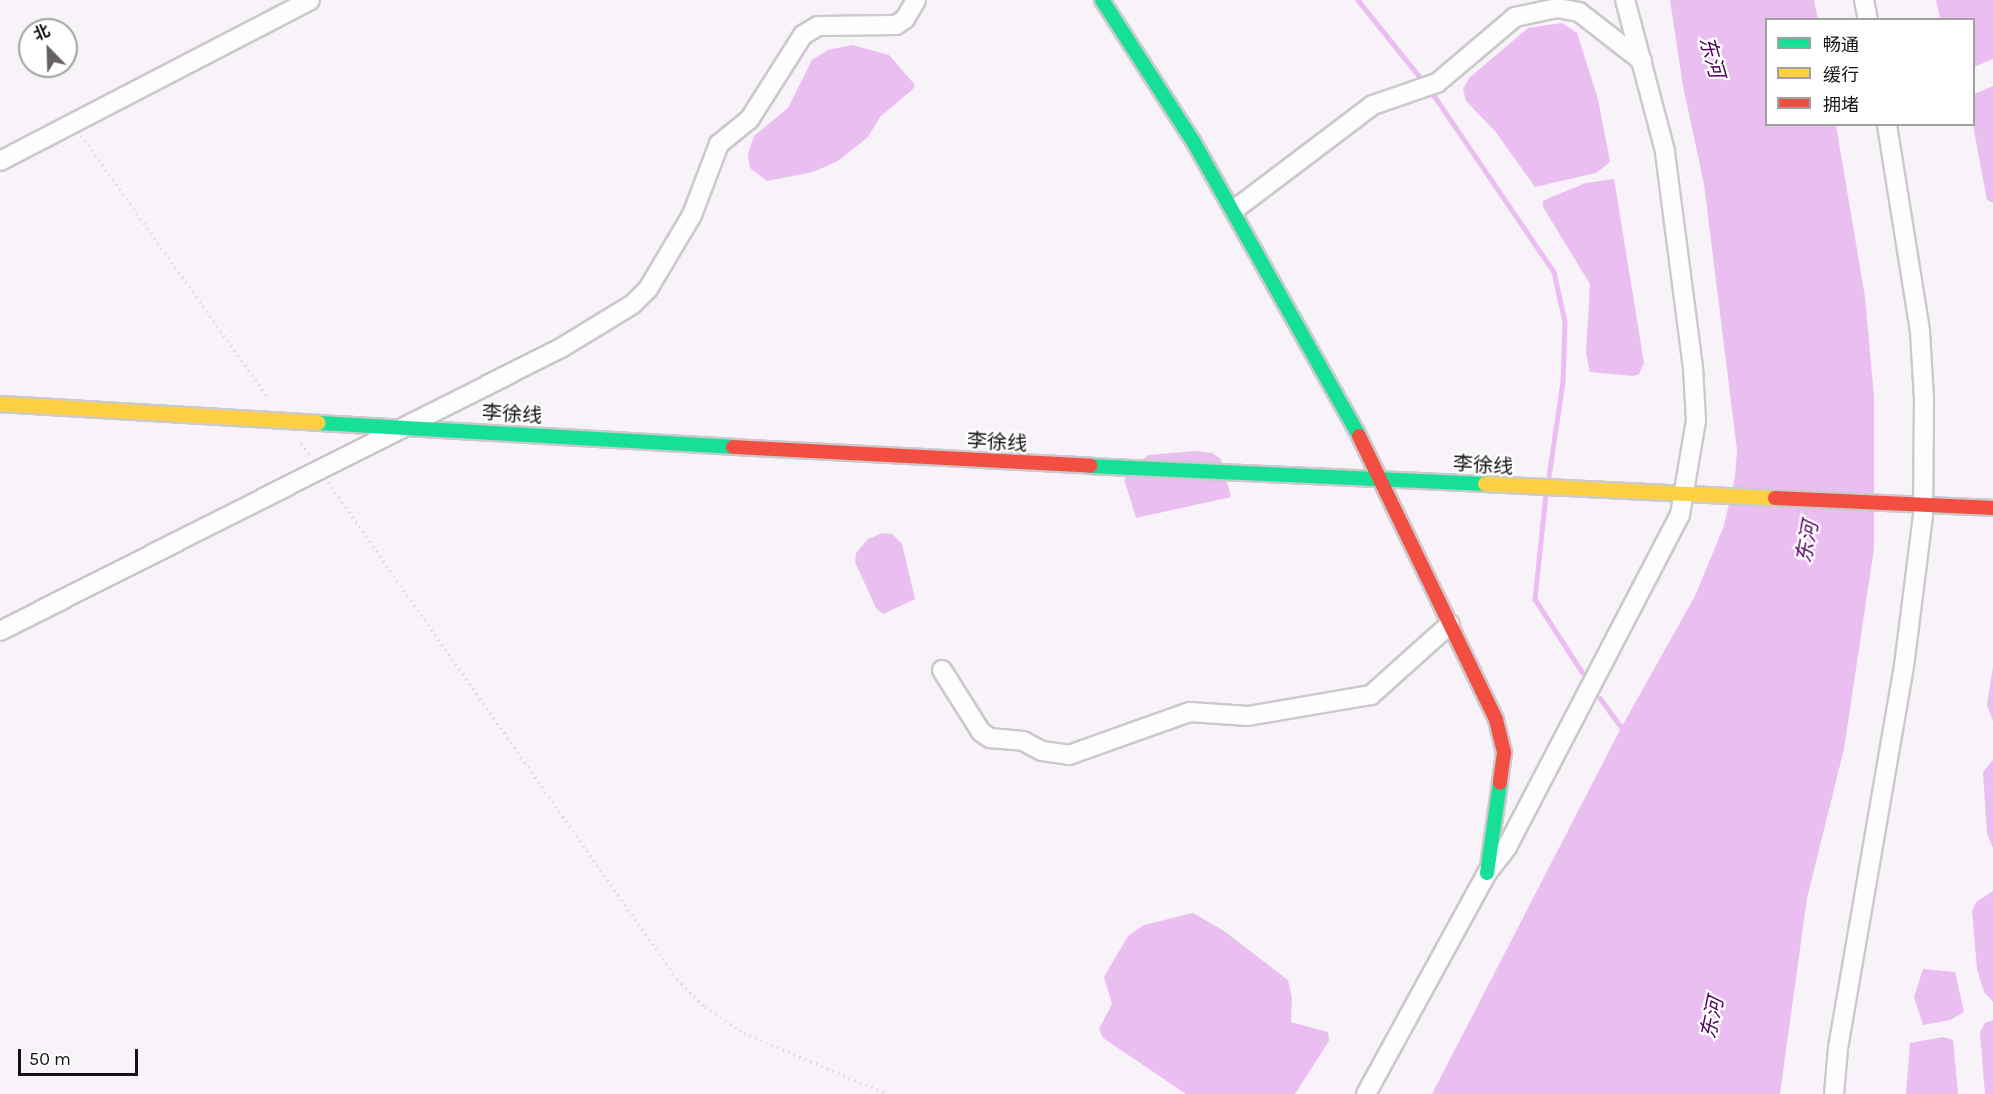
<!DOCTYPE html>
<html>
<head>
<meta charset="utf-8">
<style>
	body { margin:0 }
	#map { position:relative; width:1993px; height:1094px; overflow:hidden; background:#f7f3f8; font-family:Karla,"Noto Sans SC",sans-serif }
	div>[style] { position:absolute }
	.water>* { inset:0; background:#ebbef2 }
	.stream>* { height:4.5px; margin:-2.25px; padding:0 2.25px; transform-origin:2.25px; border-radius:2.25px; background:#ebbef2 }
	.path>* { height:3px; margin-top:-1.5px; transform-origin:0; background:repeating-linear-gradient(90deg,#dadada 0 1.5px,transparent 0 6px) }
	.roads { filter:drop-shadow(2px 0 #ccc9cc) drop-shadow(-2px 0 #ccc9cc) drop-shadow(0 2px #ccc9cc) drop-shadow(0 -2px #ccc9cc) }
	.street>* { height:18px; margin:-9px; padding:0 9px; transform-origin:9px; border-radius:9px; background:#fefdfe }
	.fast>* { height:14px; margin:-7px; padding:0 7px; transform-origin:7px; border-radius:7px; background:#16e098 }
	.slow>* { height:14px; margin:-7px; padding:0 7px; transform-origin:7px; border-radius:7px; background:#ffcf43 }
	.jam>* { height:14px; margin:-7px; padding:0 7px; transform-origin:7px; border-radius:7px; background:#f24e42 }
	span { translate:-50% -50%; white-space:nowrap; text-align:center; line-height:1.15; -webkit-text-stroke:4.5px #fff; paint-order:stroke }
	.street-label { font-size:20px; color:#161316 }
	.water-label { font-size:21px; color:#53055f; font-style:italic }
	.legend { position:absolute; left:1765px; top:18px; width:210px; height:108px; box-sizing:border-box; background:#fff; border:2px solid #a2a1a2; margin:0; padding:8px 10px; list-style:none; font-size:18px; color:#161316 }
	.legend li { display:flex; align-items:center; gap:12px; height:30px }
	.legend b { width:30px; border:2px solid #a2a1a2 }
	.north { position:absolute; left:18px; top:18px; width:60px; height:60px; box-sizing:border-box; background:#fff; border:2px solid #a2a1a2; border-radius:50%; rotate:337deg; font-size:16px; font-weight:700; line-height:24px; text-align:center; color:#161316 }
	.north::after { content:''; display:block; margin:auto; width:21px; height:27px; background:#656165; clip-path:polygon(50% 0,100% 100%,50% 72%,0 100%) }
	.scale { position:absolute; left:18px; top:1049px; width:120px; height:27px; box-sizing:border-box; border:3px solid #161316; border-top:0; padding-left:8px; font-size:18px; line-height:21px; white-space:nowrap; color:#161316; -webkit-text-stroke:4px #fff; paint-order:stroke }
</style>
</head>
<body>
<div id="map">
	<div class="water">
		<i style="clip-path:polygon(1670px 0,1814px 0,1818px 19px,1766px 20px,1766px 124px,1836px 125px,1865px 297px,1874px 397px,1874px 548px,1844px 749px,1807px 898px,1780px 1094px,1432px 1094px,1621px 728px,1695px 596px,1724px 526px,1735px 477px,1737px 450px,1704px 184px,1683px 86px)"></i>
		<i style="clip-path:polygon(1936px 0,1993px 0,1993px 59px,1974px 67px,1974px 20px,1940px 19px)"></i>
		<i style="clip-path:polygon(1562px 23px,1577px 33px,1598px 99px,1610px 162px,1596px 173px,1535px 187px,1495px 131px,1466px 101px,1463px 89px,1469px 78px,1528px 28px)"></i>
		<i style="clip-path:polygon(852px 45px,889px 55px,915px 85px,913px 89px,880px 117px,868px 137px,838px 161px,813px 172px,767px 181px,750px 168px,748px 154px,754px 136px,788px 108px,812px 60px,828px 50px)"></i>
		<i style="clip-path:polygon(1993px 86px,1993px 203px,1987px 200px,1973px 125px,1974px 94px)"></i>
		<i style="clip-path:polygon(1614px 179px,1644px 363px,1639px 374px,1633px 376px,1590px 372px,1586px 353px,1590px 284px,1543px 207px,1543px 201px,1549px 198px,1586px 183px)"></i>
		<i style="clip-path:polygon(1196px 451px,1212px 453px,1221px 459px,1231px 497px,1136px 518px,1124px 479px,1148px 455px)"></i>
		<i style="clip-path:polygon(882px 533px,892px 534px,902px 544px,915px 599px,883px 614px,876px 608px,855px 562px,856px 553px,868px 539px)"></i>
		<i style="clip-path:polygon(1993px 667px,1993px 721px,1987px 705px)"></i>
		<i style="clip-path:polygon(1993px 760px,1993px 848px,1987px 834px,1983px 772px)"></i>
		<i style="clip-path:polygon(1993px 891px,1993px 1002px,1984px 992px,1977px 969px,1972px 911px,1976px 902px)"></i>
		<i style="clip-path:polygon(1193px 913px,1224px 931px,1288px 980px,1292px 998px,1291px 1022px,1328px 1032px,1329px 1041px,1295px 1094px,1186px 1094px,1103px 1038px,1099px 1029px,1112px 1004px,1104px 977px,1128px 936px,1144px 925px)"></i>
		<i style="clip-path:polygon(1923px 969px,1955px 972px,1964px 1012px,1950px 1020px,1923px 1025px,1914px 997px)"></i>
		<i style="clip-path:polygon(1993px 1020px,1993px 1094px,1985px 1094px,1980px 1032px,1985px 1023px)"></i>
		<i style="clip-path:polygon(1943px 1037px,1953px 1040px,1958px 1094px,1906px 1094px,1910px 1043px)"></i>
	</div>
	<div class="stream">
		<i style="left:1358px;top:0;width:105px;rotate:51.2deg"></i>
		<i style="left:1431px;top:91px;width:219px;rotate:55.8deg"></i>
		<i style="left:1554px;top:272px;width:51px;rotate:77.6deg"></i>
		<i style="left:1565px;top:322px;width:60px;rotate:91.9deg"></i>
		<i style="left:1563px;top:382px;width:96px;rotate:98.4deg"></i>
		<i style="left:1546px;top:494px;width:106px;rotate:96deg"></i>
		<i style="left:1535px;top:599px;width:87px;rotate:57.2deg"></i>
		<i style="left:1600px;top:698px;width:42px;rotate:53.7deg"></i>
	</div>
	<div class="path">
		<i style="left:81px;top:135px;width:324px;rotate:54.5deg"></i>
		<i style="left:301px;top:443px;width:17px;rotate:54deg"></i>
		<i style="left:328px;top:482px;width:607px;rotate:54.92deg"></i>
		<i style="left:677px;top:979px;width:40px;rotate:45deg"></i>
		<i style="left:705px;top:1007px;width:47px;rotate:33.7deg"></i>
		<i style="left:744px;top:1033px;width:156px;rotate:23deg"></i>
	</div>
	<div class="roads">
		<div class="street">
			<i style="left:1864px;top:0;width:20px;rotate:79deg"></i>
			<i style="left:0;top:161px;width:349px;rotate:-27.4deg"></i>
			<i style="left:1234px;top:210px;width:174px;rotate:-37.1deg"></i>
			<i style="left:1373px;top:105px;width:68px;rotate:-19deg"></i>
			<i style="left:1437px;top:83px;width:102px;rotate:-40.2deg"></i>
			<i style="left:1515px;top:17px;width:43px;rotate:-12.1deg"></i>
			<i style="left:1557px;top:8px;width:22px;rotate:10deg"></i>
			<i style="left:1579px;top:12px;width:80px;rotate:37.9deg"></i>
			<i style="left:0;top:631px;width:628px;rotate:-26.77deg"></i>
			<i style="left:561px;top:348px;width:84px;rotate:-31.4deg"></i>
			<i style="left:633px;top:304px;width:21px;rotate:-45deg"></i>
			<i style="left:648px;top:289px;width:86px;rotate:-59.3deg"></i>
			<i style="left:692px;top:215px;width:76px;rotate:-69.2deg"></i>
			<i style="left:719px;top:144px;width:38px;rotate:-39deg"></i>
			<i style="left:749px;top:120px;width:101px;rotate:-57.6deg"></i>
			<i style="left:803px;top:35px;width:17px;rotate:-31deg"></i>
			<i style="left:818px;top:26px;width:78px;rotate:-0.7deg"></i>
			<i style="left:896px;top:25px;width:11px;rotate:-34deg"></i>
			<i style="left:905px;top:19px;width:22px;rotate:-60deg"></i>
			<i style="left:942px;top:670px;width:73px;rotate:57.8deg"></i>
			<i style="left:981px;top:732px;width:11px;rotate:34deg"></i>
			<i style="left:990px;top:738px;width:33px;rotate:5deg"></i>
			<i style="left:1023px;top:741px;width:21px;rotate:28deg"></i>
			<i style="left:1042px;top:751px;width:27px;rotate:8deg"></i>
			<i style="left:1069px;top:755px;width:128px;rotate:-19.6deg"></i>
			<i style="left:1190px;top:712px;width:58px;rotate:3.9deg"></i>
			<i style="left:1248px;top:716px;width:125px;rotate:-9.7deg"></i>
			<i style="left:1371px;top:695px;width:106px;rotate:-41.9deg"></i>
			<i style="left:1366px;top:1094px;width:252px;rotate:-61.3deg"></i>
			<i style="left:1487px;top:873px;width:33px;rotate:-52deg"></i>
			<i style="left:1507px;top:847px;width:374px;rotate:-62.5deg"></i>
			<i style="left:1680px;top:515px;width:96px;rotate:-80.4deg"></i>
			<i style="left:1696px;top:420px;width:52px;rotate:-93.3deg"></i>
			<i style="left:1693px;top:368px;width:219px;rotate:-97.4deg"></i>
			<i style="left:1665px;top:151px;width:156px;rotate:-104.8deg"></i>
			<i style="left:1834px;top:1094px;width:46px;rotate:-85deg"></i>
			<i style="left:1838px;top:1048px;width:388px;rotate:-80.2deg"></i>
			<i style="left:1904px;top:666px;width:152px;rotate:-82.8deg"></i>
			<i style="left:1923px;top:515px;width:116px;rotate:-89.5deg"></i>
			<i style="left:1924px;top:399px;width:68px;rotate:-93.4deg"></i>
			<i style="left:1920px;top:331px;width:210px;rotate:-99.1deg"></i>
		</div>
		<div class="fast">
			<i style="left:1102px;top:0;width:168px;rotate:57.2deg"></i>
			<i style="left:1193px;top:141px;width:338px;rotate:60.6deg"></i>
			<i style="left:318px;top:423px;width:416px;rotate:3.3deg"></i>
			<i style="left:1090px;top:466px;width:395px;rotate:2.6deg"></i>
			<i style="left:1487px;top:873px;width:91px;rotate:-81.8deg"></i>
		</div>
		<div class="slow">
			<i style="left:0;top:404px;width:319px;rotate:3.4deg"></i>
			<i style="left:1485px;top:484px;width:290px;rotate:2.8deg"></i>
		</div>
		<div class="jam">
			<i style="left:1359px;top:436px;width:315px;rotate:64.2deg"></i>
			<i style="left:1496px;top:720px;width:34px;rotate:76deg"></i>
			<i style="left:1504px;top:753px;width:30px;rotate:98deg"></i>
			<i style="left:733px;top:447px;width:358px;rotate:3deg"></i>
			<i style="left:1775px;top:498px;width:218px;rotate:2.6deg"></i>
		</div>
	</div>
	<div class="street-label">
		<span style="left:512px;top:414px;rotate:3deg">李徐线</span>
		<span style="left:997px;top:442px;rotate:3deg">李徐线</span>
		<span style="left:1483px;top:465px;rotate:3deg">李徐线</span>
	</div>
	<div class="water-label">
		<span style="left:1712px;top:57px;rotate:74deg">东河</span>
		<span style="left:1807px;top:542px;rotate:-79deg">东河</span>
		<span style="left:1712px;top:1018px;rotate:-78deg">东河</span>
	</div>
	<ul class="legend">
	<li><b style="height:8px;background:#16e098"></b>畅通</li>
	<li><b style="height:8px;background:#ffcf43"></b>缓行</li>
	<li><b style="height:8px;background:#f24e42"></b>拥堵</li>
	</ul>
	<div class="north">北</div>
	<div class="scale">50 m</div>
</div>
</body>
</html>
